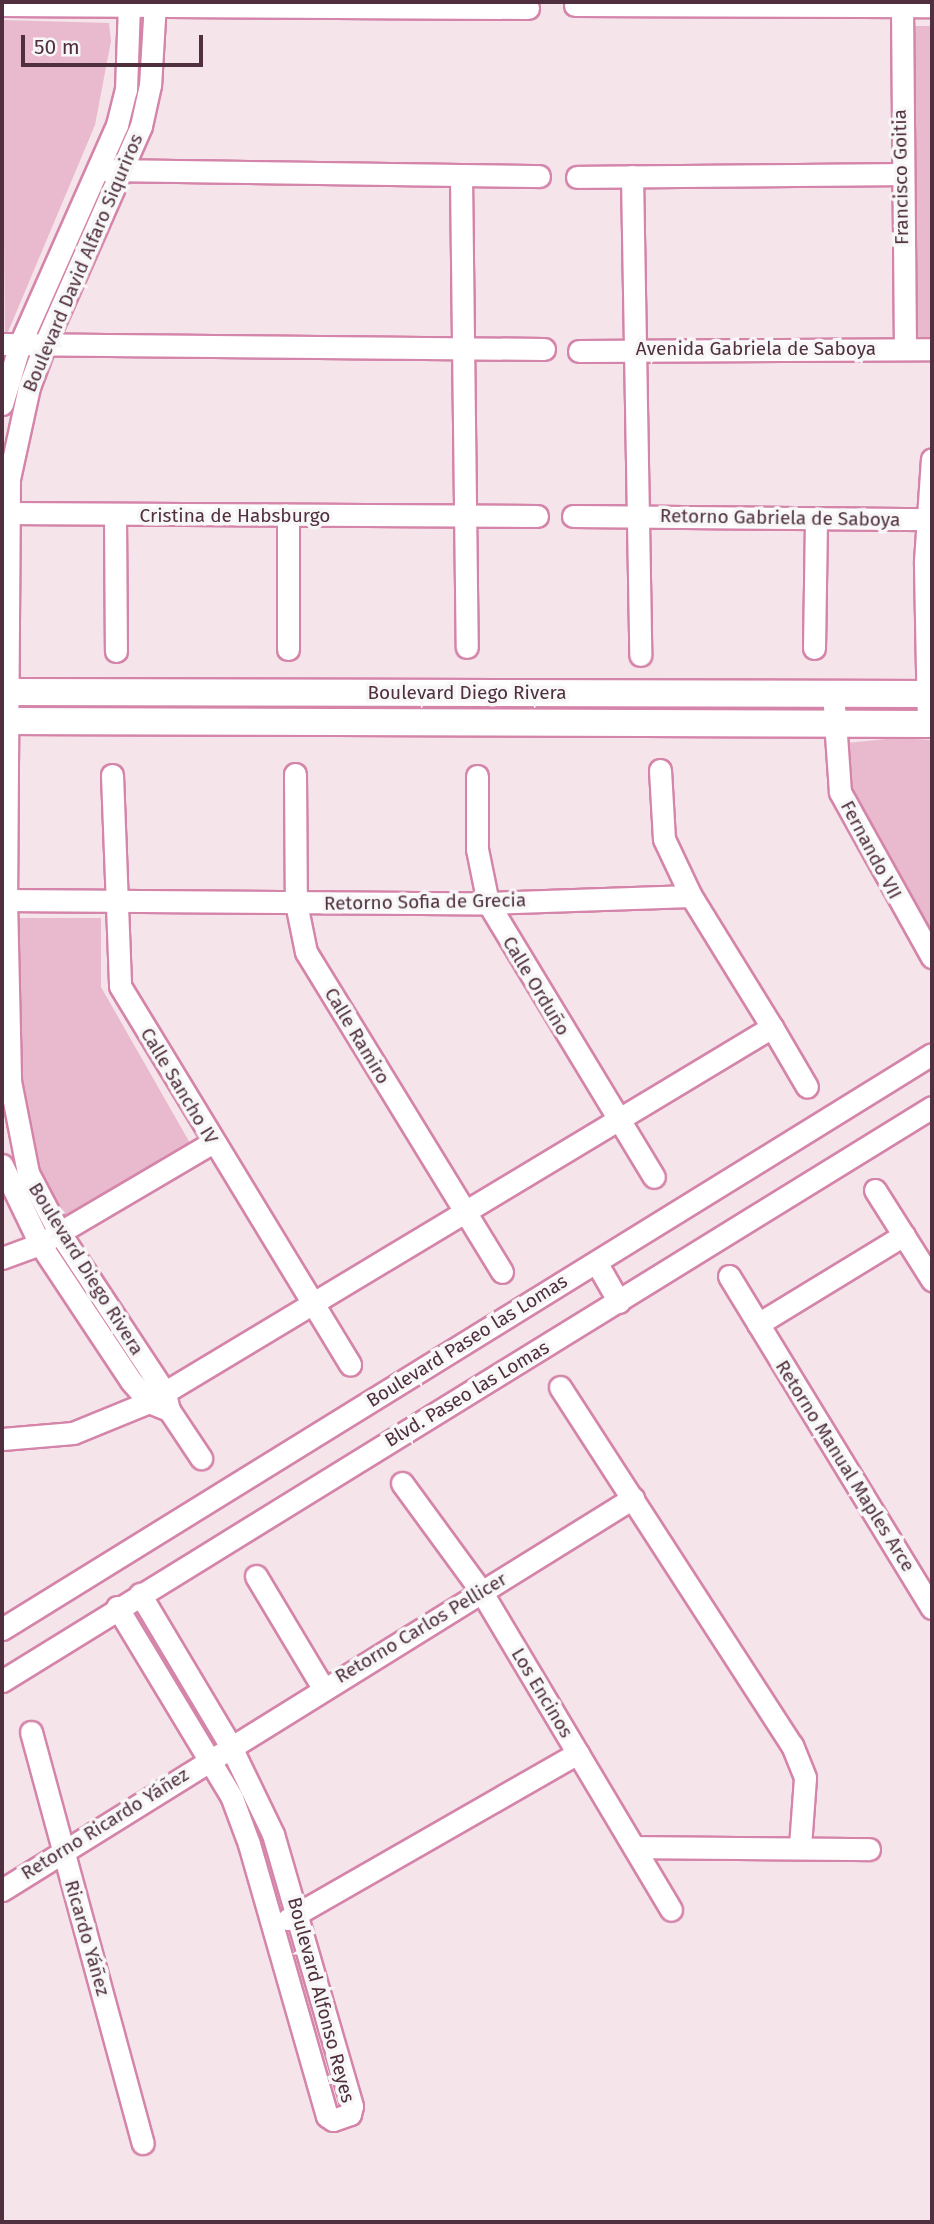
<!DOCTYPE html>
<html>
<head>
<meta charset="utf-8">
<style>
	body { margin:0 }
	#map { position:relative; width:934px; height:2224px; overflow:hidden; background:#f6e4eb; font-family:"Fira Sans",sans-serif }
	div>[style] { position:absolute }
	.green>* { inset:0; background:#e9b9cd }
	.roads { filter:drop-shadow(2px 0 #d485a9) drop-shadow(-2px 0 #d485a9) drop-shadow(0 2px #d485a9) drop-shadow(0 -2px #d485a9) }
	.minor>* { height:21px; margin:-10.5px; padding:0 10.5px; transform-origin:10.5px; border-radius:10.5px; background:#fff }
	.tertiary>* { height:26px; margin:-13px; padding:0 13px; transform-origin:13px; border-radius:13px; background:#fff }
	span { translate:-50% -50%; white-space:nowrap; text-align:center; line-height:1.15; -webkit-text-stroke:7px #f7f7f7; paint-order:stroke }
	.street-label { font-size:19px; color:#502f3e }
	.frame { position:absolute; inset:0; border:4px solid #502f3e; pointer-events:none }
	.scale { position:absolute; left:21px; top:35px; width:182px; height:32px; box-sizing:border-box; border:4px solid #502f3e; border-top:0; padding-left:9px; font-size:21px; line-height:24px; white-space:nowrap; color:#502f3e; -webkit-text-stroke:5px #f7f7f7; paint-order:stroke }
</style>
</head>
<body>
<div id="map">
	<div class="green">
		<i style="clip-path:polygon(2px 20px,109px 23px,111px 41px,95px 125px,5px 339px)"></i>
		<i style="clip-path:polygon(907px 26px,932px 26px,932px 343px,914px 343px)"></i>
		<i style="clip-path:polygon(896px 738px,932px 740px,932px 951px,848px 798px,847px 743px)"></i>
		<i style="clip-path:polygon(15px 918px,101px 918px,101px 987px,190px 1143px,57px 1223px,30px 1175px,16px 1059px)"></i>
	</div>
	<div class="roads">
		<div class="minor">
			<i style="left:155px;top:2px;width:83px;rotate:93.4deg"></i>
			<i style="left:150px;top:85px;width:42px;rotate:102.4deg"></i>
			<i style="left:141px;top:126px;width:238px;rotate:113.8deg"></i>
			<i style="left:45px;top:344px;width:46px;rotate:110.4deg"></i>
			<i style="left:29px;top:387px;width:94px;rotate:102.3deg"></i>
			<i style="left:9px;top:479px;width:421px;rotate:90.4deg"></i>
			<i style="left:6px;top:900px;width:181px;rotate:88.7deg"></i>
			<i style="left:10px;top:1081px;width:94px;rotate:78.9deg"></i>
			<i style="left:28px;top:1173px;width:67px;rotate:62.3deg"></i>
			<i style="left:59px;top:1232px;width:193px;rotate:56.6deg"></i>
			<i style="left:165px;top:1393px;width:17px;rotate:77deg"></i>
			<i style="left:2px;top:5px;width:526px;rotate:0.33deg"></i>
			<i style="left:575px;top:5px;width:357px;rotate:0.2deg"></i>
			<i style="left:902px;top:6px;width:342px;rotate:89.5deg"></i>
			<i style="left:99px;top:170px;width:440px;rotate:0.8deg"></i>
			<i style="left:632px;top:176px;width:479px;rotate:89deg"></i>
			<i style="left:461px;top:177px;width:470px;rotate:89.3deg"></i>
			<i style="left:577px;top:177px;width:323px;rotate:-0.5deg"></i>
			<i style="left:2px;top:344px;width:542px;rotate:0.53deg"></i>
			<i style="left:579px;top:351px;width:353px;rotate:-0.3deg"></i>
			<i style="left:2px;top:404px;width:63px;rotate:-73.3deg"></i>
			<i style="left:20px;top:344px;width:240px;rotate:-66.1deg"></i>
			<i style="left:117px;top:125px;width:36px;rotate:-76deg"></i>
			<i style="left:126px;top:90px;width:88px;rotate:-88deg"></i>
			<i style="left:2px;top:513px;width:535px;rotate:0.32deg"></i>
			<i style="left:115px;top:516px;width:135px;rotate:89.6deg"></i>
			<i style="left:573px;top:516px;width:359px;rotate:0.5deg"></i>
			<i style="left:814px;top:648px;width:129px;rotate:-89.1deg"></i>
			<i style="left:288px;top:649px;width:133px;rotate:-90deg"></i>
			<i style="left:833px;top:692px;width:100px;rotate:86deg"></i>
			<i style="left:840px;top:792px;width:189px;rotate:60.9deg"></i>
			<i style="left:928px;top:723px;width:162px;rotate:-91.1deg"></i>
			<i style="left:925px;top:561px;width:102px;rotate:-86.1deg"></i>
			<i style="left:660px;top:770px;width:69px;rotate:86.7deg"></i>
			<i style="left:664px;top:839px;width:63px;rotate:64.7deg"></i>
			<i style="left:295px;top:774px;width:129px;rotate:89.6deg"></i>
			<i style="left:296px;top:903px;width:50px;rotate:78.5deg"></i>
			<i style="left:306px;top:952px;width:375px;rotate:58.5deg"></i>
			<i style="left:112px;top:775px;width:211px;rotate:87.8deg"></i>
			<i style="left:120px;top:986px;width:443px;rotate:58.7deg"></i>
			<i style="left:477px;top:776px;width:73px;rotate:90deg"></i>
			<i style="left:477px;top:849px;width:55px;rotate:78.5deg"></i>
			<i style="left:488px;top:903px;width:320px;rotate:58.8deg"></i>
			<i style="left:2px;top:900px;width:486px;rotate:0.4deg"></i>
			<i style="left:488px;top:903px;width:203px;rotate:-2deg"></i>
			<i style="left:691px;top:896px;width:154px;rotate:58.3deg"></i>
			<i style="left:772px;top:1027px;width:727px;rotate:148.96deg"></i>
			<i style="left:149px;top:1402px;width:82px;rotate:157.8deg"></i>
			<i style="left:73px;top:1433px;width:71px;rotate:175.2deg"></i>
			<i style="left:772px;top:1027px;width:69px;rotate:59.7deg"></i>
			<i style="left:2px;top:1165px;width:88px;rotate:64.3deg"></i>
			<i style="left:40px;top:1244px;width:164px;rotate:56.4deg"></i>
			<i style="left:131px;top:1381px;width:28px;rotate:49deg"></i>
			<i style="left:149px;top:1402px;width:22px;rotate:22deg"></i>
			<i style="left:169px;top:1410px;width:58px;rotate:56.3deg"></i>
			<i style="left:875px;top:1190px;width:107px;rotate:57.7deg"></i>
			<i style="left:2px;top:1258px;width:40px;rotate:-20.2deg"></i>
			<i style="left:40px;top:1244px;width:201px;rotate:-30.5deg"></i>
			<i style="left:596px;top:1262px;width:46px;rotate:60.1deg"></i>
			<i style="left:729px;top:1276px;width:389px;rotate:58.6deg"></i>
			<i style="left:758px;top:1324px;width:171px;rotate:-31.4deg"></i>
			<i style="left:560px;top:1387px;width:427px;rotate:57.1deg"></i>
			<i style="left:792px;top:1745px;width:35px;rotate:68deg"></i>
			<i style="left:805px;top:1778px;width:68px;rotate:94.2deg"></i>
			<i style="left:402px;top:1483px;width:134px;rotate:53.8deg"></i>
			<i style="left:481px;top:1591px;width:371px;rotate:59.2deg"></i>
			<i style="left:256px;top:1576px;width:131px;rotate:59.1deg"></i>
			<i style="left:117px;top:1607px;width:223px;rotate:58.9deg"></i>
			<i style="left:232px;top:1798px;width:49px;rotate:69.7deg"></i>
			<i style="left:249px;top:1844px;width:283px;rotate:74deg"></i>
			<i style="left:327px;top:2116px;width:7px;rotate:34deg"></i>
			<i style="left:333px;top:2120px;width:18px;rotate:-19deg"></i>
			<i style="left:350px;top:2114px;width:8px;rotate:-76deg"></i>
			<i style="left:352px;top:2106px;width:283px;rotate:-106.2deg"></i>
			<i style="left:273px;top:1834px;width:99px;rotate:-115.8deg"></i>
			<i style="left:230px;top:1745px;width:176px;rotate:-120.8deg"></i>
			<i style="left:2px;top:1629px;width:1093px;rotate:-31.73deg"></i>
			<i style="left:2px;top:1681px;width:1093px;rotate:-31.68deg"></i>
			<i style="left:31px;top:1732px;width:426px;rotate:74.8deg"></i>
			<i style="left:634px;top:1847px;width:235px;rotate:0.5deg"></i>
			<i style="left:2px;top:1890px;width:743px;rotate:-31.85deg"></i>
			<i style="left:288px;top:1919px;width:334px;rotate:-29.8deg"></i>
		</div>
		<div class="tertiary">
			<i style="left:2px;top:692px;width:930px;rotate:0.12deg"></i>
			<i style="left:2px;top:721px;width:930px;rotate:0.18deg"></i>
		</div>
	</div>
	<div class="street-label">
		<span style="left:901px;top:177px;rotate:-91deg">Francisco Goitia</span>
		<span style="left:83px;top:263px;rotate:-67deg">Boulevard David Alfaro Siquriros</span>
		<span style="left:756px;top:349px">Avenida Gabriela de Saboya</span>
		<span style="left:235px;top:516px">Cristina de Habsburgo</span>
		<span style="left:780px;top:518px;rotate:1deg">Retorno Gabriela de Saboya</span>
		<span style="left:467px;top:693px">Boulevard Diego Rivera</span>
		<span style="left:871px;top:850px;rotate:62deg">Fernando VII</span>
		<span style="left:425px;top:902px;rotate:-1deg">Retorno Sofia de Grecia</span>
		<span style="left:536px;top:986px;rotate:59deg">Calle Orduño</span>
		<span style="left:357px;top:1036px;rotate:59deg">Calle Ramiro</span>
		<span style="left:179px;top:1086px;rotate:59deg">Calle Sancho IV</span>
		<span style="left:86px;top:1269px;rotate:58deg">Boulevard Diego Rivera</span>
		<span style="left:467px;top:1341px;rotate:-32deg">Boulevard Paseo las Lomas</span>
		<span style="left:467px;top:1394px;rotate:-31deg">Blvd. Paseo las Lomas</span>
		<span style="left:845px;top:1466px;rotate:58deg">Retorno Manual Maples Arce</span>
		<span style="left:421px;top:1628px;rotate:-31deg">Retorno Carlos Pellicer</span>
		<span style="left:542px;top:1693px;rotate:59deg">Los Encinos</span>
		<span style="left:105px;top:1824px;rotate:-32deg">Retorno Ricardo Yáñez</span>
		<span style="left:87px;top:1938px;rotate:74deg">Ricardo Yáñez</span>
		<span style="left:321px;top:2000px;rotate:75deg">Boulevard Alfonso Reyes</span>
	</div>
	<div class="frame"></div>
	<div class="scale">50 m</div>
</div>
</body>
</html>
